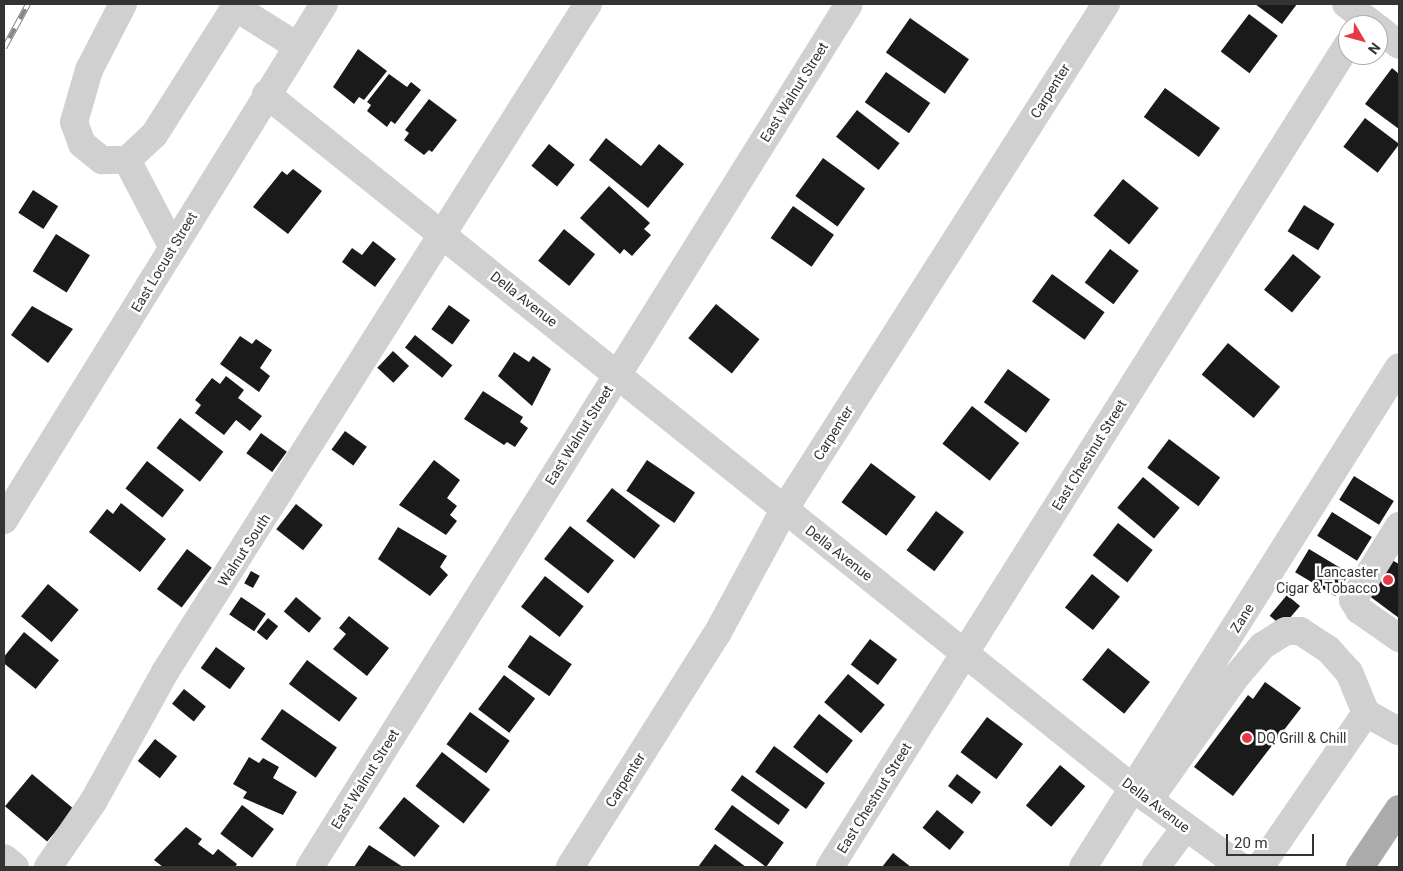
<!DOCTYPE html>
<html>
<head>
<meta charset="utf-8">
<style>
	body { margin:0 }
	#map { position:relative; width:1403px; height:871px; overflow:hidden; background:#fff; font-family:Roboto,sans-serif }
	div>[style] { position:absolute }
	.building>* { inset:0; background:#1a1a1a; transform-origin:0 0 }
	.minor>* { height:28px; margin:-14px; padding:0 14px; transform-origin:14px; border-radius:14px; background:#d0d0d0 }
	.major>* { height:28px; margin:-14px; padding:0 14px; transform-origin:14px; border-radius:14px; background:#ababab }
	.rail>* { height:5.5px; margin-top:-2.75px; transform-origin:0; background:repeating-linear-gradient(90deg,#fff 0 11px,#888 0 22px); box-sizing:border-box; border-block:1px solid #888 }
	.dots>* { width:14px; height:14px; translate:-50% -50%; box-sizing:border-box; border:2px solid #fff; border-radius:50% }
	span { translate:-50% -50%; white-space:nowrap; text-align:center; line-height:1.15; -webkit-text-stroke:5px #fff; paint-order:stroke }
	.street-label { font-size:14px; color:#333 }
	.poi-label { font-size:14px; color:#333 }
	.right { translate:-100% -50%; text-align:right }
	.left { translate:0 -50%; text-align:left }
	.frame { position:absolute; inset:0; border:5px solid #333; pointer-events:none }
	.north { position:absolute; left:1338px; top:15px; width:50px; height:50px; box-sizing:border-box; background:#fff; border:1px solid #adadad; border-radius:50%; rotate:127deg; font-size:14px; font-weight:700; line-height:20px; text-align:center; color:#333 }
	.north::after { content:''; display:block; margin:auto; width:18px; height:22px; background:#e63946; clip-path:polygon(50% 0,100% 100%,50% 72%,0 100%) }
	.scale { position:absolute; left:1226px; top:834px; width:88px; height:22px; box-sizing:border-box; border:2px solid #333; border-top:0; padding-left:6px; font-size:15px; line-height:18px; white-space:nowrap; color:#333; -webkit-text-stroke:4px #fff; paint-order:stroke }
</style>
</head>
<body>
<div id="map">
	<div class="building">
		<i style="clip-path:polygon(1255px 4px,1297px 4px,1282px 24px)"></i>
		<i style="left:1249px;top:14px;width:36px;height:47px;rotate:37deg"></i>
		<i style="left:910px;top:18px;width:72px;height:42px;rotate:35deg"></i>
		<i style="clip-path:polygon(358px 49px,387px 71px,364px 100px,359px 97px,354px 104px,333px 87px)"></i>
		<i style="clip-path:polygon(1392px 68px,1399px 74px,1399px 129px,1365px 104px)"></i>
		<i style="left:886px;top:72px;width:54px;height:37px;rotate:35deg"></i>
		<i style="clip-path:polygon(389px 74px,407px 87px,411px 82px,421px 90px,395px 124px,391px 121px,387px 127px,367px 111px,371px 105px,367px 102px)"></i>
		<i style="left:1165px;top:88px;width:68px;height:36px;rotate:36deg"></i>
		<i style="clip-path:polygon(429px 99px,457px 120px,432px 152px,429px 150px,424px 155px,404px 140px,409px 133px,405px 130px)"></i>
		<i style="left:857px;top:110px;width:54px;height:34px;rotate:38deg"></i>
		<i style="left:1365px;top:118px;width:43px;height:36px;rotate:37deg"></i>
		<i style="clip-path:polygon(606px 138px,641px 166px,659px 144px,684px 164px,648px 208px,589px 160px)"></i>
		<i style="left:549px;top:144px;width:33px;height:28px;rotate:39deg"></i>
		<i style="left:823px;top:158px;width:52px;height:47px;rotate:36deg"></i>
		<i style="clip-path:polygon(293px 169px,322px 191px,288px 234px,253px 207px,282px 171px,287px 175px)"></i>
		<i style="left:1123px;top:179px;width:46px;height:47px;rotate:39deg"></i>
		<i style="clip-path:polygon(609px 186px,650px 223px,644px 229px,651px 235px,632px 256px,624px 249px,620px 254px,580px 218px)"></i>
		<i style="left:33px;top:190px;width:30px;height:27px;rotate:33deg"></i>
		<i style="left:1304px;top:205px;width:36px;height:31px;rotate:32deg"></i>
		<i style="left:793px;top:206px;width:50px;height:39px;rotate:35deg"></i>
		<i style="left:564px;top:229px;width:40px;height:41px;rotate:39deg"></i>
		<i style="left:56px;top:234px;width:40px;height:44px;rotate:32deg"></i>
		<i style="clip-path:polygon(373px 241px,396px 259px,375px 287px,342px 262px,352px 248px,362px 255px)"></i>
		<i style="left:1110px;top:249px;width:36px;height:42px;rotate:37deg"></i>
		<i style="left:1293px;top:254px;width:36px;height:46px;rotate:39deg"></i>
		<i style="left:1052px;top:274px;width:65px;height:34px;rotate:36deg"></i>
		<i style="left:716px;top:304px;width:56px;height:44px;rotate:39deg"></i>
		<i style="left:449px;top:305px;width:26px;height:30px;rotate:36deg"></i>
		<i style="clip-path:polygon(32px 306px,73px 329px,48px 363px,11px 335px)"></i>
		<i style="left:415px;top:335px;width:48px;height:16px;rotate:39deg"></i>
		<i style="clip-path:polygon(240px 336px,252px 344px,256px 339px,272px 350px,260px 368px,270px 376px,259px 392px,220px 364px)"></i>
		<i style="left:1228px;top:343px;width:68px;height:41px;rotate:40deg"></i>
		<i style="left:393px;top:351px;width:22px;height:23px;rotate:43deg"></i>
		<i style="clip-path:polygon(514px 352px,529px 362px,533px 356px,551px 369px,532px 406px,498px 376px)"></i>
		<i style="left:1008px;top:369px;width:52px;height:41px;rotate:36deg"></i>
		<i style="clip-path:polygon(226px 376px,244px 390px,238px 398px,262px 416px,250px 431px,236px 420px,224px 435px,195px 413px,201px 405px,195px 400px,212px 378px,220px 384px)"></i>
		<i style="clip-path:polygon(483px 391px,523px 417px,520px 422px,528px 428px,515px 447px,507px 442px,504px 445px,464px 419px)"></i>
		<i style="left:972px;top:406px;width:60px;height:48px;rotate:38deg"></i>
		<i style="left:180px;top:418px;width:55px;height:38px;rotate:38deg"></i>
		<i style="left:345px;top:431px;width:27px;height:23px;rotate:36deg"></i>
		<i style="left:261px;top:433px;width:32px;height:25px;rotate:36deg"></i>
		<i style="left:1169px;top:439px;width:64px;height:36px;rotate:37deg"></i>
		<i style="clip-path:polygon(434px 460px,460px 480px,447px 498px,457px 506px,450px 515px,457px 521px,446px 535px,399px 505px)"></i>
		<i style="left:647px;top:460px;width:58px;height:37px;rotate:34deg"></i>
		<i style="left:147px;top:461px;width:47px;height:35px;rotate:38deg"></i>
		<i style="left:871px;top:463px;width:56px;height:49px;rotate:37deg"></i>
		<i style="left:1354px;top:476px;width:47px;height:28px;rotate:32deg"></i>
		<i style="left:1143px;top:477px;width:48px;height:40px;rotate:40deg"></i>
		<i style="left:612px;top:488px;width:61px;height:42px;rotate:38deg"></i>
		<i style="clip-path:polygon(121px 503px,166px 539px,140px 572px,89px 532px,107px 509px,113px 514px)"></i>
		<i style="left:296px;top:504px;width:34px;height:32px;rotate:38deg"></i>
		<i style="left:936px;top:511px;width:35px;height:49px;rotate:37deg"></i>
		<i style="left:1332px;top:512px;width:47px;height:28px;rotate:32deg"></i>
		<i style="left:1118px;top:523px;width:44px;height:41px;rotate:38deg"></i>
		<i style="left:570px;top:526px;width:56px;height:42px;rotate:38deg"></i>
		<i style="clip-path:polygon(398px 527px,447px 556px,440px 567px,448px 575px,430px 596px,378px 559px)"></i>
		<i style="left:187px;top:549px;width:31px;height:50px;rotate:37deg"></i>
		<i style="left:1309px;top:549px;width:47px;height:27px;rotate:31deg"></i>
		<i style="clip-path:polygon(1390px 559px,1399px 564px,1399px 618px,1368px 595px)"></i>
		<i style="left:251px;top:571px;width:10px;height:14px;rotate:29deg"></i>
		<i style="left:1092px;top:574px;width:36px;height:43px;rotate:39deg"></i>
		<i style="left:545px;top:576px;width:49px;height:39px;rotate:38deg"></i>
		<i style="left:48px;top:584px;width:40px;height:42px;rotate:40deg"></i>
		<i style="left:1287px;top:595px;width:17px;height:27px;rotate:40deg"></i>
		<i style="left:241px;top:597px;width:30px;height:21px;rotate:34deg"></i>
		<i style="left:296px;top:597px;width:33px;height:19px;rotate:40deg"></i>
		<i style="clip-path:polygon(349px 616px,389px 648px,367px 676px,333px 649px,346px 634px,339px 628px)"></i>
		<i style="left:268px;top:618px;width:13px;height:18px;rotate:39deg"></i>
		<i style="left:24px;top:632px;width:45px;height:37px;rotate:39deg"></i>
		<i style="left:530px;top:635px;width:51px;height:39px;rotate:35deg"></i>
		<i style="left:870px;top:639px;width:34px;height:32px;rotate:37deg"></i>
		<i style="left:216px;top:647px;width:36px;height:26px;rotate:36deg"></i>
		<i style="left:1108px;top:648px;width:54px;height:41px;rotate:39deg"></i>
		<i style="left:307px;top:660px;width:63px;height:30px;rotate:37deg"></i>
		<i style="left:848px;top:674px;width:48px;height:37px;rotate:40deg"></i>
		<i style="left:504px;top:675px;width:39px;height:43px;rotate:37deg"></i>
		<i style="clip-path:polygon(1265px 682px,1301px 708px,1233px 796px,1194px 767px,1248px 695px,1253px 699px)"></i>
		<i style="left:184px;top:689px;width:28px;height:19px;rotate:39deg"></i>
		<i style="left:282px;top:709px;width:67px;height:37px;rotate:35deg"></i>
		<i style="left:470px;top:712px;width:49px;height:40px;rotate:36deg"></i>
		<i style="left:819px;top:714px;width:43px;height:42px;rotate:38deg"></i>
		<i style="left:987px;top:717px;width:45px;height:44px;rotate:37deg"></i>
		<i style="left:155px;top:739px;width:28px;height:28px;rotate:38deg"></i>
		<i style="left:774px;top:746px;width:63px;height:32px;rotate:36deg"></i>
		<i style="left:442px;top:752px;width:61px;height:43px;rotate:38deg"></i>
		<i style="clip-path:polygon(249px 757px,259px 763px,263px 758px,279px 767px,273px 778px,297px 792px,283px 815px,243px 798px,247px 792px,233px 784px)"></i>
		<i style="left:1060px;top:765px;width:33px;height:53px;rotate:40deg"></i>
		<i style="left:32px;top:774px;width:55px;height:42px;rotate:40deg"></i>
		<i style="left:957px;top:774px;width:30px;height:15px;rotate:37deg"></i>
		<i style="left:742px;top:775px;width:59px;height:19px;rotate:36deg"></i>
		<i style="left:404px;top:797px;width:46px;height:40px;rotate:39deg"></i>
		<i style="left:242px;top:805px;width:40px;height:36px;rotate:37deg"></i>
		<i style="left:732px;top:805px;width:64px;height:30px;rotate:36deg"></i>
		<i style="left:937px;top:810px;width:35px;height:23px;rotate:39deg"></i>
		<i style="clip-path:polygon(186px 827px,202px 839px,198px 844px,213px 855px,218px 849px,237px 864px,235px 867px,163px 867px,154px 860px)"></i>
		<i style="clip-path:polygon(715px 844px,746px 867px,698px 867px)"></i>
		<i style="clip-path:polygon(369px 845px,403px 867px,354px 867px)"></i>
		<i style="clip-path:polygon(893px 853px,911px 867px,882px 867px)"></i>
	</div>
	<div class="minor">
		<i style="left:123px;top:4px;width:74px;rotate:117.3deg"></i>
		<i style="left:89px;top:70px;width:54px;rotate:106.1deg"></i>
		<i style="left:74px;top:122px;width:23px;rotate:70deg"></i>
		<i style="left:82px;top:144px;width:26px;rotate:39deg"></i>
		<i style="left:102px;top:160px;width:25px"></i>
		<i style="left:127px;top:160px;width:37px;rotate:-43deg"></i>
		<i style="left:154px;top:135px;width:155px;rotate:-57.6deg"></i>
		<i style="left:1346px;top:4px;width:35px;rotate:37deg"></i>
		<i style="left:235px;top:7px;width:73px;rotate:32.2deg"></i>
		<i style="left:1378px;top:28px;width:27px;rotate:39deg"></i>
		<i style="left:266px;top:94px;width:1111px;rotate:38.68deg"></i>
		<i style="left:1133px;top:788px;width:134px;rotate:36.2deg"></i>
		<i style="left:127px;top:160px;width:99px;rotate:62.4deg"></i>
		<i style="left:4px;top:520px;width:607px;rotate:-58.19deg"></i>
		<i style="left:1399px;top:526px;width:87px;rotate:121.9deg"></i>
		<i style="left:1353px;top:600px;width:12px;rotate:59deg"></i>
		<i style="left:1359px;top:610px;width:49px;rotate:35deg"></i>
		<i style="left:1149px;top:800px;width:149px;rotate:-54.8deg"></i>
		<i style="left:1235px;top:678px;width:42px;rotate:-49.8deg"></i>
		<i style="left:1262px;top:646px;width:28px;rotate:-32deg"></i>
		<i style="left:1286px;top:631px;width:14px"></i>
		<i style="left:1300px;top:631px;width:33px;rotate:33deg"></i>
		<i style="left:1328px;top:649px;width:31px;rotate:48deg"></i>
		<i style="left:1349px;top:672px;width:44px;rotate:67.5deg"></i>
		<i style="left:1366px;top:713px;width:38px;rotate:29deg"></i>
		<i style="left:4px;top:858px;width:14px;rotate:39deg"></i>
		<i style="left:48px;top:867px;width:79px;rotate:-55.3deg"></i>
		<i style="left:93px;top:802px;width:149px;rotate:-61deg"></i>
		<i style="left:165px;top:672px;width:791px;rotate:-57.66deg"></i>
		<i style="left:310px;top:867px;width:1017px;rotate:-58.01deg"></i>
		<i style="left:570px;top:867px;width:275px;rotate:-57.8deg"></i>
		<i style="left:717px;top:634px;width:141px;rotate:-61.6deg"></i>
		<i style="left:784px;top:510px;width:600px;rotate:-57.53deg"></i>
		<i style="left:830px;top:867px;width:972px;rotate:-57.81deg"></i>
		<i style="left:1083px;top:867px;width:591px;rotate:-57.71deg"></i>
		<i style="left:1156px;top:867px;width:49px;rotate:-53.4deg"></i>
		<i style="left:1260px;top:867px;width:187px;rotate:-55.5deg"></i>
	</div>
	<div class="major">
		<i style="left:1360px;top:867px;width:70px;rotate:-56.1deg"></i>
	</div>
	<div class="rail">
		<i style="left:4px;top:48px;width:50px;rotate:-61.4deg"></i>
	</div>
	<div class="dots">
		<i style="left:1388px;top:580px;background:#e63946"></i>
		<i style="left:1247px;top:738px;background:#e63946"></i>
	</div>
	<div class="street-label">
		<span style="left:1050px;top:91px;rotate:-58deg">Carpenter</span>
		<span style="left:794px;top:92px;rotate:-58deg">East Walnut Street</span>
		<span style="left:164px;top:262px;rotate:-59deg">East Locust Street</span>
		<span style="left:524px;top:299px;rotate:38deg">Della Avenue</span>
		<span style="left:833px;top:433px;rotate:-58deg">Carpenter</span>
		<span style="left:579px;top:435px;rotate:-58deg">East Walnut Street</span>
		<span style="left:1089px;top:455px;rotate:-58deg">East Chestnut Street</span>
		<span style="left:244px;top:550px;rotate:-57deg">Walnut South</span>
		<span style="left:839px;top:553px;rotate:38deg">Della Avenue</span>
		<span style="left:1242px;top:618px;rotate:-58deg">Zane</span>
		<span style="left:365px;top:779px;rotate:-58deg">East Walnut Street</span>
		<span style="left:625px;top:780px;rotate:-58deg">Carpenter</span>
		<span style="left:874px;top:798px;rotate:-58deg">East Chestnut Street</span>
		<span style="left:1156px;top:805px;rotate:37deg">Della Avenue</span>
	</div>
	<div class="poi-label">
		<span class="right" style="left:1378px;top:580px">Lancaster<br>Cigar &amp; Tobacco</span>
		<span class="left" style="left:1257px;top:738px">DQ Grill &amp; Chill</span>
	</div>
	<div class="frame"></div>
	<div class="north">N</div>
	<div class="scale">20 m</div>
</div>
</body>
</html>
